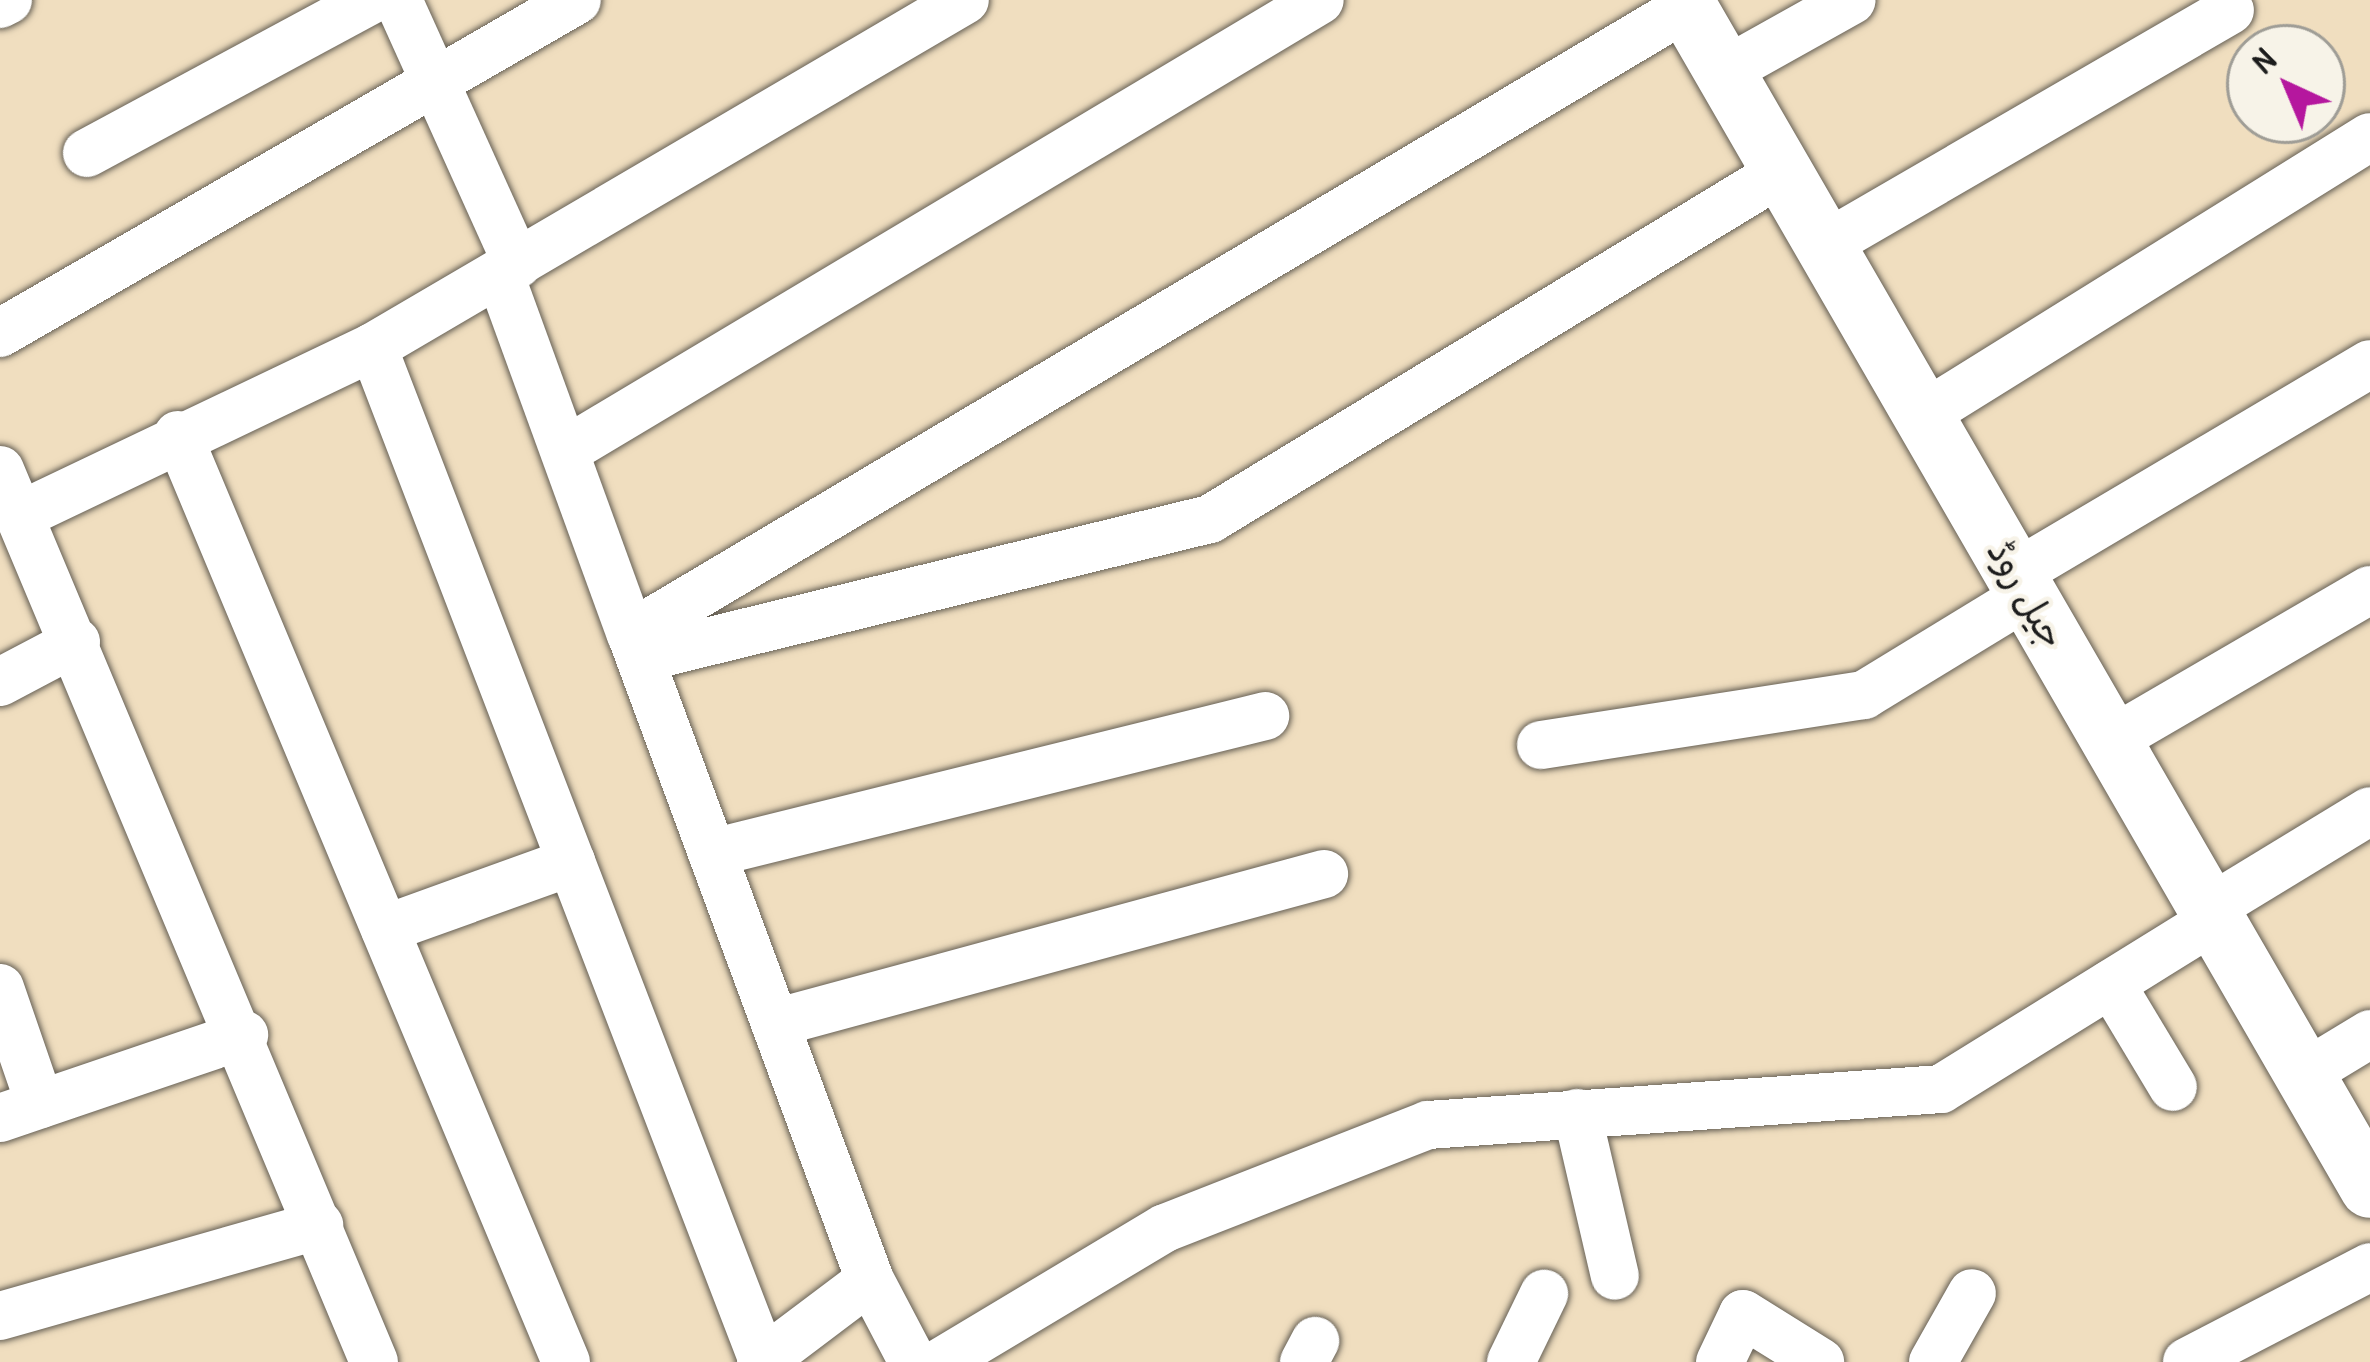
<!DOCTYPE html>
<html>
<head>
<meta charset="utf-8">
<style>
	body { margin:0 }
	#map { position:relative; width:2370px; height:1362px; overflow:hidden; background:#f0debf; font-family:"Patrick Hand","Playpen Sans Arabic",sans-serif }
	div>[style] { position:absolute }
	.roads { filter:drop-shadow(0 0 3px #666055) drop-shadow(0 0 3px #666055) }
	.minor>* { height:48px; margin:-24px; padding:0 24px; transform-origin:24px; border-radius:24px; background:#fff }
	.major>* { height:60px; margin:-30px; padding:0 30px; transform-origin:30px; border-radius:30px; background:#fff }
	span { translate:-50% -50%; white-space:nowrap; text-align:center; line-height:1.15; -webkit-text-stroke:9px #f7f3e8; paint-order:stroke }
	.street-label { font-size:36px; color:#1c1c1c }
	.north { position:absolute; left:2226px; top:24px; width:120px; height:120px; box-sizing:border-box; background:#f7f3e8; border:3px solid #9f9d96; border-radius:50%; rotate:316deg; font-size:33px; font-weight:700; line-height:48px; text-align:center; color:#1c1c1c }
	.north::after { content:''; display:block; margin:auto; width:42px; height:54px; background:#b5179e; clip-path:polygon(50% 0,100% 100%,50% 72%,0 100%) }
</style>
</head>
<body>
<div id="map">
	<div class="roads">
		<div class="minor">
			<i style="left:398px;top:0;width:290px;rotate:65.7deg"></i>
			<i style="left:0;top:4px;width:9px;rotate:-27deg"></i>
			<i style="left:1725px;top:71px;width:145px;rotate:-29.2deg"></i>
			<i style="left:87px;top:153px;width:323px;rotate:-28.3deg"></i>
			<i style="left:1825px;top:245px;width:468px;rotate:-30.1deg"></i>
			<i style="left:500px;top:275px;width:382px;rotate:70deg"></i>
			<i style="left:0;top:333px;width:666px;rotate:-29.99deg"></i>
			<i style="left:373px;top:347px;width:1086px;rotate:68.96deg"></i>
			<i style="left:1923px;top:415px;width:526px;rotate:-31.88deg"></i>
			<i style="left:178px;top:435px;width:1005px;rotate:67.29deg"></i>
			<i style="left:565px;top:451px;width:879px;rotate:-30.85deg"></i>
			<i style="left:0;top:470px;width:967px;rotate:67.25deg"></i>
			<i style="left:23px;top:514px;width:388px;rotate:-25.5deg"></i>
			<i style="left:373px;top:347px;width:686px;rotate:-30.38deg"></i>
			<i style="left:2015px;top:574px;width:412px;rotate:-30.6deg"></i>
			<i style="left:641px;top:658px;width:586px;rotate:-13.73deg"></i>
			<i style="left:1210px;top:519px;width:670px;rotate:-31.27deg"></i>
			<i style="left:0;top:682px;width:86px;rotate:-27.8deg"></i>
			<i style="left:2112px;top:740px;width:298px;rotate:-30.2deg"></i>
			<i style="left:1541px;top:745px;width:327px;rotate:-8.8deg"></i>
			<i style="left:1864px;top:695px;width:192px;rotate:-31.4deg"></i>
			<i style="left:712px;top:853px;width:570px;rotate:-13.91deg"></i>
			<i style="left:2209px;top:909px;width:188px;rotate:-31.3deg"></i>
			<i style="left:385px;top:929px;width:198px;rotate:-19.8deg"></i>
			<i style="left:2111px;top:984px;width:120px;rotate:59deg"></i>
			<i style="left:0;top:988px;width:123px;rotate:71deg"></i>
			<i style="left:775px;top:1023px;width:569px;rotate:-15.18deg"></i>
			<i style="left:2304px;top:1074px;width:77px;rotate:-31.2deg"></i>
			<i style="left:1577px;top:1113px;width:167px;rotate:76.9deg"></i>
			<i style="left:0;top:1118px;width:258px;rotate:-18.8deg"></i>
			<i style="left:0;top:1316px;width:332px;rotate:-15.9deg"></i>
			<i style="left:761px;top:1362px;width:136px;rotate:-37deg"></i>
			<i style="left:913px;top:1362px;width:93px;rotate:-117.7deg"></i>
			<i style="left:870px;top:1280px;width:689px;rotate:-110.3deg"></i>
			<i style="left:631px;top:634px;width:1228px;rotate:-30.7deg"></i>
			<i style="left:941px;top:1362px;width:261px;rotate:-30.9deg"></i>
			<i style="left:1165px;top:1228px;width:282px;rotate:-21.4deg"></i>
			<i style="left:1428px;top:1125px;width:514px;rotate:-4.01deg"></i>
			<i style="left:1941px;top:1089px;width:322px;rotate:-31.8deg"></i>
			<i style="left:1304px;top:1362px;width:24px;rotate:-62deg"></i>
			<i style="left:1511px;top:1362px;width:76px;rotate:-64.1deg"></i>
			<i style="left:1720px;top:1362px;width:53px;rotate:-64.4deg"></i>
			<i style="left:1743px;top:1314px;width:91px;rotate:31.9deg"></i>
			<i style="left:1933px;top:1362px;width:79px;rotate:-60.5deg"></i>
			<i style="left:2187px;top:1362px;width:206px;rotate:-27.4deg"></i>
		</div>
		<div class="major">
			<i style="left:1683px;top:0;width:1372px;rotate:59.96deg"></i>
		</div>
	</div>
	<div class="street-label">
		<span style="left:2027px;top:594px;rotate:60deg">جیل روڈ</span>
	</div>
	<div class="north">N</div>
</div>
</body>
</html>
